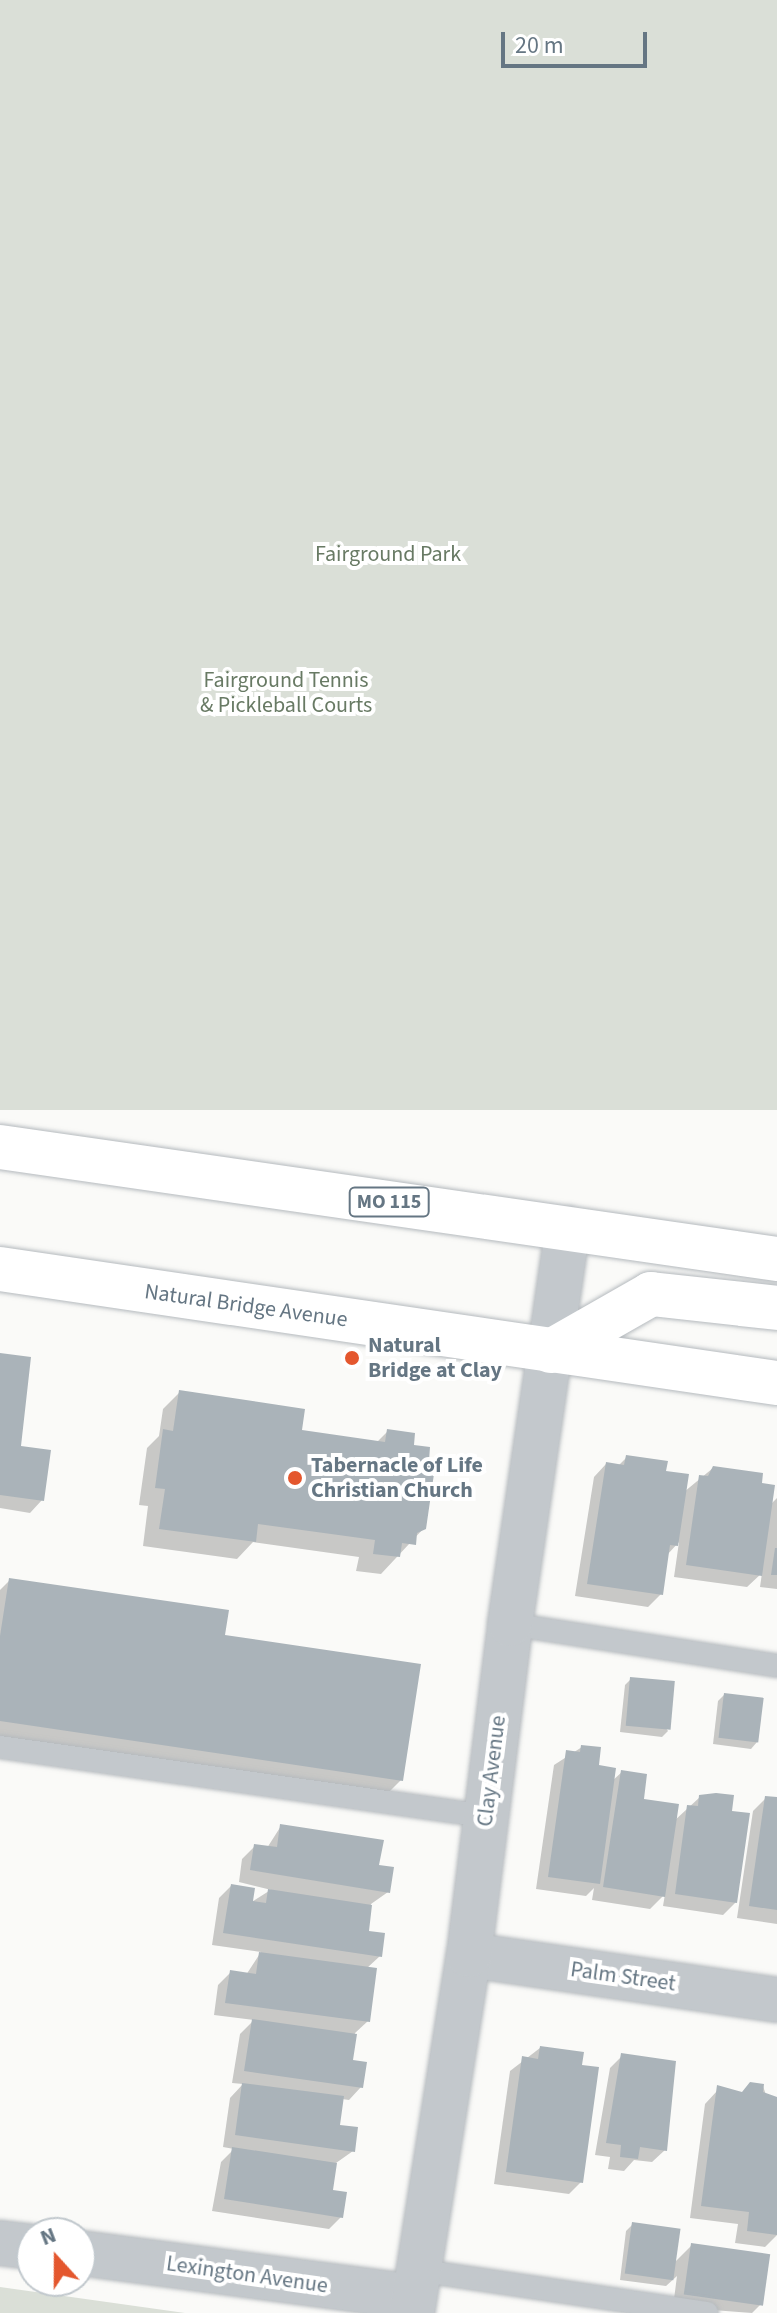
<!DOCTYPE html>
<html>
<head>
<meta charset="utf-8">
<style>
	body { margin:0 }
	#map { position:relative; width:777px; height:2313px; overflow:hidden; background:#fafaf8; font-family:"Source Sans 3",sans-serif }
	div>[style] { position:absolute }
	.green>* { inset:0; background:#dadfd7; transform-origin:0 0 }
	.shadow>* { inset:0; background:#0003 }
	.building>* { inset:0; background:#aab3b9; transform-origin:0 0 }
	.roads { filter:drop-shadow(0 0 2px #b5babe) drop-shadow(0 0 2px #b5babe) }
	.lane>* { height:22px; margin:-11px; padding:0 11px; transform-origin:11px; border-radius:11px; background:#c3c8cc }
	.street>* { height:44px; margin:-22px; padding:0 22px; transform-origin:22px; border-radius:22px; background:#c3c8cc }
	.primary>* { height:44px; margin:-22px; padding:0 22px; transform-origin:22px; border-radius:22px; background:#fff }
	.dots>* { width:22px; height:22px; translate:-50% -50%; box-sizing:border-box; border:4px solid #fff; border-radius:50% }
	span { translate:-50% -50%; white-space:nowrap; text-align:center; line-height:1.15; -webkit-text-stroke:8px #fff; paint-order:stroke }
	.shield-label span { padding:2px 6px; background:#fff; border:2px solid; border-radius:6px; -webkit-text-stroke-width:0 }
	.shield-label { font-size:20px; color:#657683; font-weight:700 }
	.park-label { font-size:22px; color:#687a64 }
	.street-label { font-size:22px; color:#657683 }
	.poi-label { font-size:22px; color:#657683; font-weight:700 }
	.left { translate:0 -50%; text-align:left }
	.north { position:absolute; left:16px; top:2217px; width:80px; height:80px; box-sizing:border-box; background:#fff; border:2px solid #c1c8cd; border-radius:50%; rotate:339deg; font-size:22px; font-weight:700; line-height:32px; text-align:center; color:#657683 }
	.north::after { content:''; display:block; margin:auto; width:28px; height:36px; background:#e4572e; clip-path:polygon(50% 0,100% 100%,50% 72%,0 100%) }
	.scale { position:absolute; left:501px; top:32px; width:146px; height:36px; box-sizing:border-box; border:4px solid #657683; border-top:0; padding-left:10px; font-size:24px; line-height:28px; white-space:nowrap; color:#657683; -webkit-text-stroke:6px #fff; paint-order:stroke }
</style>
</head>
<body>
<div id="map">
	<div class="green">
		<i style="left:0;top:0;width:777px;height:1110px"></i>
		<i style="clip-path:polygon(0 2287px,185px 2313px,0 2313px)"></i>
	</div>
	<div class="shadow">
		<i style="clip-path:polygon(0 1355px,19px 1447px,42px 1500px,30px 1513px,0 1508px)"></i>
		<i style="clip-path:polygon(180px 1392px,300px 1432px,376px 1443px,388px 1431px,412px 1447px,424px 1528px,381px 1574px,356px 1571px,359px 1557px,253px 1542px,237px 1559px,143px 1546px,148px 1506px,139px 1505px,147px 1448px,159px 1436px,163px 1409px)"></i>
		<i style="clip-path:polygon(627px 1457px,664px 1472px,684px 1492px,713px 1468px,760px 1484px,770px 1505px,777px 1498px,777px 1589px,760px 1587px,762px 1573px,747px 1587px,674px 1577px,679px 1542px,667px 1555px,661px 1594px,648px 1607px,575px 1596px,594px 1477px,606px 1464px,618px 1466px)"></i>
		<i style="clip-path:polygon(10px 1580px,223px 1636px,401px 1780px,381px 1800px,0 1744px,0 1590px)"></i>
		<i style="clip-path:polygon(631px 1679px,668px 1731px,662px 1737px,620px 1732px,625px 1685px)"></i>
		<i style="clip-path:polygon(724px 1695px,757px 1742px,751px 1749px,713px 1744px,718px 1701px)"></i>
		<i style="clip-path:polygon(582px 1747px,612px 1781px,622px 1772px,641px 1801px,674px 1821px,700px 1797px,730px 1813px,736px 1902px,723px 1915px,663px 1906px,665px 1894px,650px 1909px,592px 1900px,594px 1888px,586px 1896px,536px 1889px,554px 1765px)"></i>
		<i style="clip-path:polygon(766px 1798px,777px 1800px,777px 1924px,737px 1918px,753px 1811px)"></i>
		<i style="clip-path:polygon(281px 1826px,377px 1866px,388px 1892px,371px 1904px,366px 1932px,380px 1956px,367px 1968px,368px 2021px,355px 2033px,351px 2062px,361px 2087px,349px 2100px,342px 2099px,338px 2127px,353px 2151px,336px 2163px,331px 2192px,341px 2217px,329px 2229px,212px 2211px,221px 2162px,234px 2149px,223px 2147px,230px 2098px,243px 2084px,232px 2083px,240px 2034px,254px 2020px,214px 2015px,218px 1985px,231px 1972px,246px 1975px,261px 1952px,212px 1945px,219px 1898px,231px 1886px,250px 1903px,269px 1891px,288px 1894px,239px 1882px,242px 1859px,255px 1846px,267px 1848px)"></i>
		<i style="clip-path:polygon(540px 2048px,581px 2182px,569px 2194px,494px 2184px,510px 2071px)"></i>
		<i style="clip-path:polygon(622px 2056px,665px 2150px,652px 2162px,634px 2160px,624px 2171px,608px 2169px,610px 2157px,595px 2155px,610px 2068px)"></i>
		<i style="clip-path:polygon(763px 2086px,767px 2098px,777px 2098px,777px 2235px,765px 2247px,735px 2243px,738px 2224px,690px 2218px,705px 2104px,717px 2091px,741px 2094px)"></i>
		<i style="clip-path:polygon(633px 2224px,675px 2262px,692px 2245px,761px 2304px,752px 2313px,673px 2307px,677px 2276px,666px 2286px,620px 2280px,626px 2231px)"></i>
	</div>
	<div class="building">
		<i style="clip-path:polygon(0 1353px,31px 1357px,21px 1446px,51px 1450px,44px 1501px,0 1495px)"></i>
		<i style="clip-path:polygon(179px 1390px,305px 1409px,302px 1430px,385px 1442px,387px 1429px,415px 1433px,414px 1445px,430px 1447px,429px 1461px,435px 1467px,426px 1529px,417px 1533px,416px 1545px,402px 1543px,400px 1557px,373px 1554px,375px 1540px,258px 1524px,256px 1542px,159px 1529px,165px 1489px,155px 1488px,163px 1429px,173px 1431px)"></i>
		<i style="clip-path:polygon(626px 1455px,668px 1461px,666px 1471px,689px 1474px,678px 1546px,670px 1545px,663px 1595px,587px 1584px,606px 1462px,624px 1465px)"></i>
		<i style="clip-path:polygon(713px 1466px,763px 1473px,762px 1483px,775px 1485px,762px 1576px,686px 1565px,699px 1475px,708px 1476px)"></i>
		<i style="clip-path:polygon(775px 1548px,777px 1548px,777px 1575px,771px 1575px)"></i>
		<i style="clip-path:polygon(9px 1578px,229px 1610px,225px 1635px,421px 1664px,403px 1781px,0 1721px,0 1636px)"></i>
		<i style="left:630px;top:1677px;width:45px;height:49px;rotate:5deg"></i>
		<i style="left:724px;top:1693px;width:40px;height:45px;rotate:7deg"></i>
		<i style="clip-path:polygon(581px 1745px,601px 1747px,599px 1765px,616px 1768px,600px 1884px,548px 1877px,566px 1750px,580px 1752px)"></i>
		<i style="clip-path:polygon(621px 1770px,647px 1774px,644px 1799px,679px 1804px,665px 1897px,603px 1887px)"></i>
		<i style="clip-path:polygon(716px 1793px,734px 1795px,732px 1811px,750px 1813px,737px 1903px,675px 1894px,687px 1805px,698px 1806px,699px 1795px)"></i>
		<i style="clip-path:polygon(765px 1796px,777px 1797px,777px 1910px,749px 1906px)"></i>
		<i style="clip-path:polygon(280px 1824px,384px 1840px,379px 1865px,394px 1867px,390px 1893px,250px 1870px,254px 1844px,277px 1847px)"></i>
		<i style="clip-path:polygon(231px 1884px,255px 1888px,253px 1901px,266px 1903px,268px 1889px,372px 1905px,369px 1931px,385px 1933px,382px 1957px,223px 1933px)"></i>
		<i style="clip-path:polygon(259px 1952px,377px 1968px,370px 2022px,225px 2003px,230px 1970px,256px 1974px)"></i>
		<i style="clip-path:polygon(252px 2019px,357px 2034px,353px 2060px,367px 2062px,363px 2088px,244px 2071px)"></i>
		<i style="clip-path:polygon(540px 2046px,584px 2052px,582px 2065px,599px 2067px,583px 2183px,506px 2172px,522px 2056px,538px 2059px)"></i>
		<i style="clip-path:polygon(621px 2053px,676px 2061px,667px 2151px,640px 2147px,638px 2159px,620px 2157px,621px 2145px,606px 2143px)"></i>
		<i style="clip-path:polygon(750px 2082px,764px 2084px,763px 2092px,777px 2097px,777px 2235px,747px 2231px,749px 2212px,701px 2206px,717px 2085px,742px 2092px)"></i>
		<i style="clip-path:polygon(242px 2083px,344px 2096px,340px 2125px,358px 2127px,355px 2152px,235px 2135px)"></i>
		<i style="clip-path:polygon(232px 2147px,337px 2163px,333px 2190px,347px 2192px,343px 2218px,224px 2199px)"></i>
		<i style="left:632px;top:2222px;width:49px;height:52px;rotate:8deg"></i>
		<i style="left:691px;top:2243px;width:80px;height:52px;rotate:8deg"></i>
	</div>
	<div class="roads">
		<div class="lane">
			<i style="left:510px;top:1624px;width:270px;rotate:8.9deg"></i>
			<i style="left:0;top:1747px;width:492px;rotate:8.1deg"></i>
			<i style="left:416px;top:2270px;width:294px;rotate:8.4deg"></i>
		</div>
		<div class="street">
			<i style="left:469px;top:1955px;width:311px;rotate:8.3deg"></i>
			<i style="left:0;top:2243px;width:32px;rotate:7deg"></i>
			<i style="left:80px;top:2253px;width:336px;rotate:7.5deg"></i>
			<i style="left:412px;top:2313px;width:363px;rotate:-81deg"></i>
			<i style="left:469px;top:1955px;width:334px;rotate:-82.9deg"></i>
			<i style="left:510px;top:1624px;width:400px;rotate:-81.7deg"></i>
		</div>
		<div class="primary">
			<i style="left:0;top:1147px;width:785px;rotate:8.2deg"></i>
			<i style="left:0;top:1269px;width:785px;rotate:8.35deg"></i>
			<i style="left:551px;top:1351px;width:115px;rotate:-29.7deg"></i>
			<i style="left:651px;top:1294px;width:127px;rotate:6.3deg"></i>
		</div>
	</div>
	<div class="dots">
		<i style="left:352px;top:1358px;background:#e4572e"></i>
		<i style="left:295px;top:1478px;background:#e4572e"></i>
	</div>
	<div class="shield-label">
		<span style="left:389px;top:1202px">MO 115</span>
	</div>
	<div class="park-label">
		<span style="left:388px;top:555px">Fairground Park</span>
		<span style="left:286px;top:693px">Fairground Tennis<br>&amp; Pickleball Courts</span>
	</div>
	<div class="street-label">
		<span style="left:246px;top:1306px;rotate:8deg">Natural Bridge Avenue</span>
		<span style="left:492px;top:1771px;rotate:-83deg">Clay Avenue</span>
		<span style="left:623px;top:1977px;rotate:8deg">Palm Street</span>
		<span style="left:247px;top:2275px;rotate:8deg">Lexington Avenue</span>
	</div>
	<div class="poi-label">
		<span class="left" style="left:368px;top:1358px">Natural<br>Bridge at Clay</span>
		<span class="left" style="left:311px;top:1478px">Tabernacle of Life<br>Christian Church</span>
	</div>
	<div class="north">N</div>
	<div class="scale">20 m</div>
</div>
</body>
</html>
